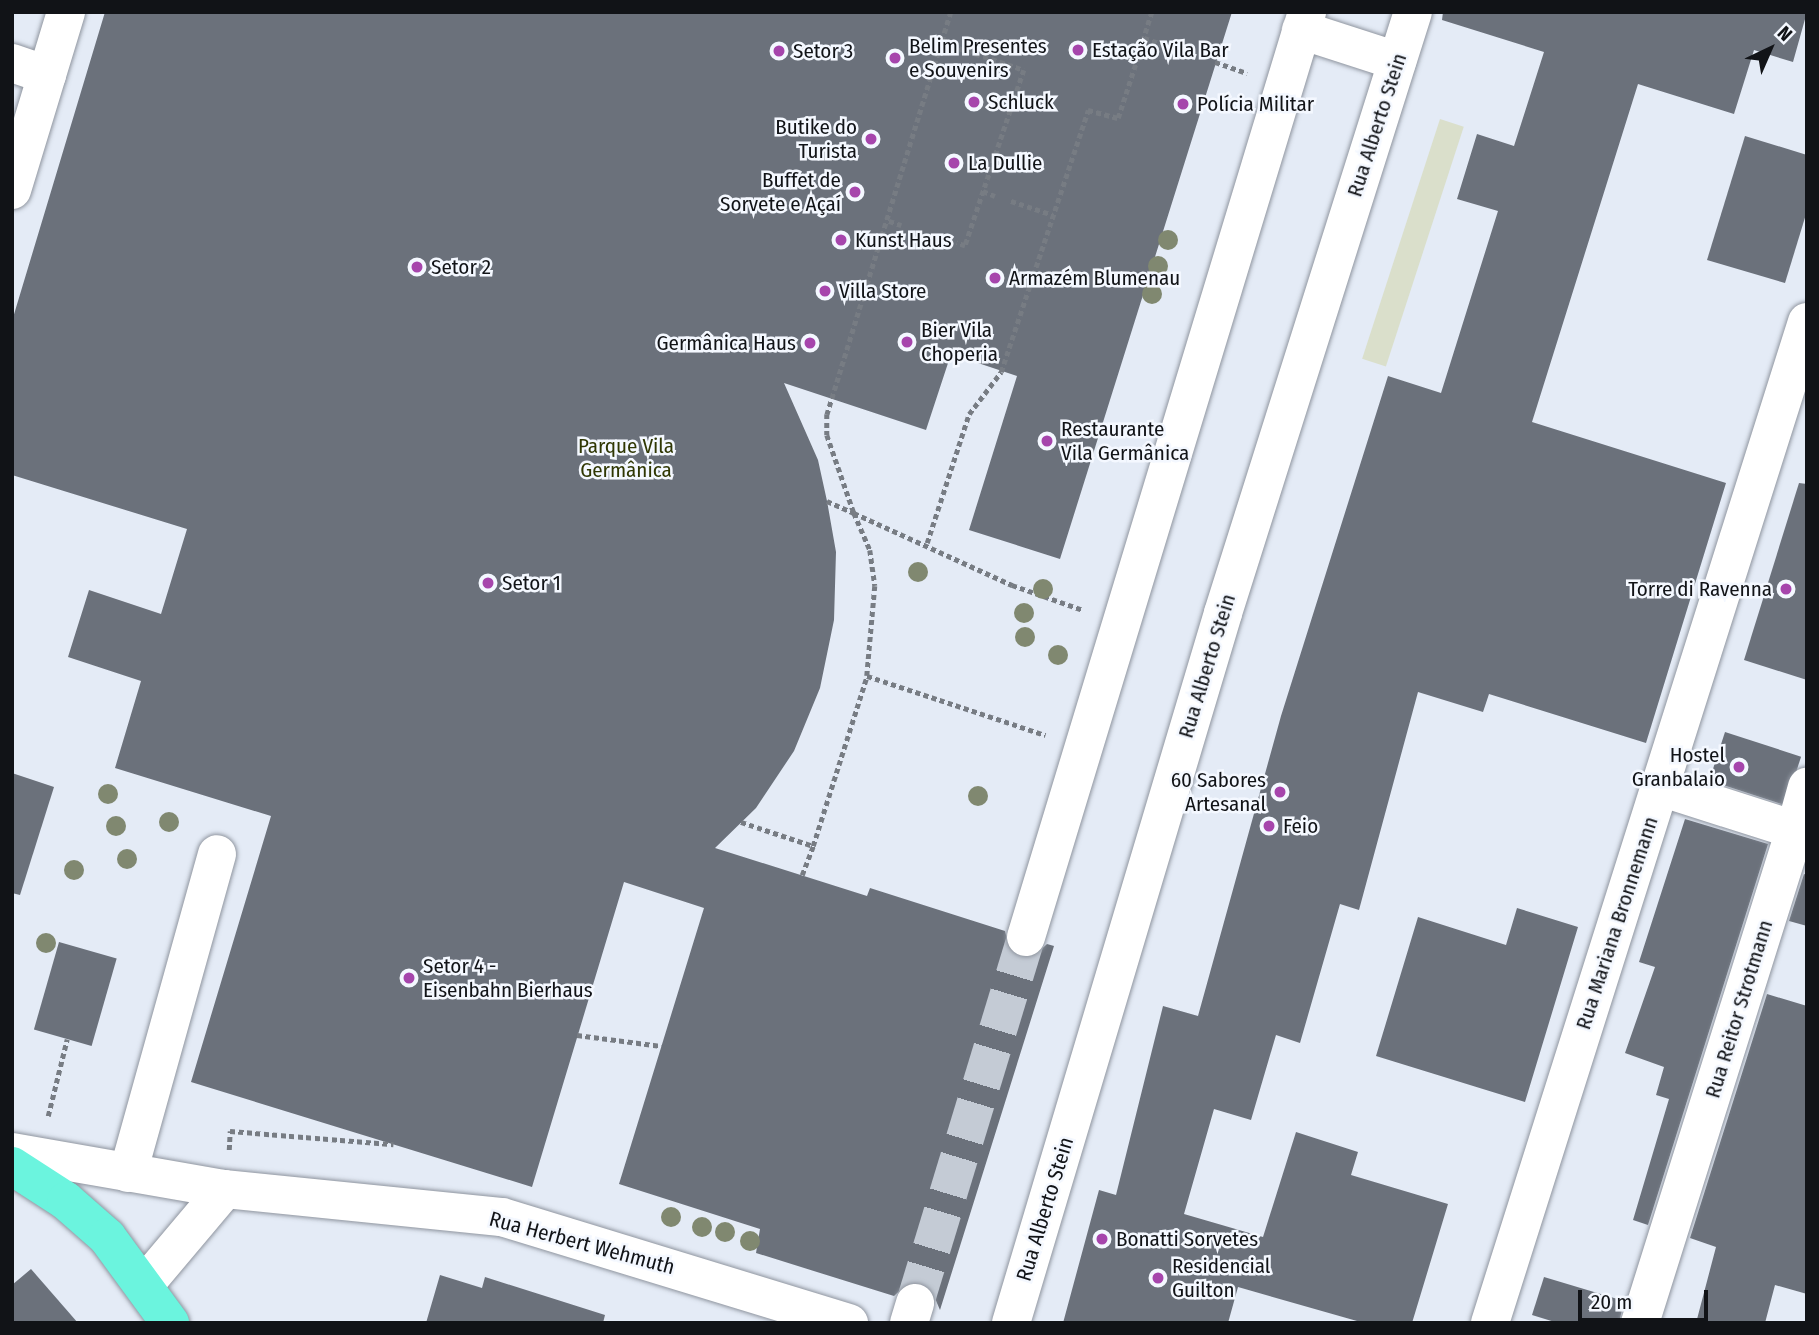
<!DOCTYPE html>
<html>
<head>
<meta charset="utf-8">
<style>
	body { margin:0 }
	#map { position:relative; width:1819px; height:1335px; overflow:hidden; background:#e4ebf6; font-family:"Fira Sans Condensed",sans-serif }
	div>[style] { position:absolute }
	.green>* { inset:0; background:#dadfcb; transform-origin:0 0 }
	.building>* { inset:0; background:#6b717b; transform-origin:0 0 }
	.minor-tunnel>* { height:38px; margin-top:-19px; transform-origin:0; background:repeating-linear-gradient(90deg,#c4cbd5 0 38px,transparent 0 57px) }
	.path>* { height:4.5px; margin-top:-2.25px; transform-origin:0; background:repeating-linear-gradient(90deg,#777c83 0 5px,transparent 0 8.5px) }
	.roads { filter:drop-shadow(0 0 2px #8f959f) drop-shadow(0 0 2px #8f959f) }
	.minor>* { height:38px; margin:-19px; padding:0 19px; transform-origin:19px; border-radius:19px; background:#fff }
	.major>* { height:38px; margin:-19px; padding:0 19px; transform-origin:19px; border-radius:19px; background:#6bf4de }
	.trees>* { width:20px; height:20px; margin:-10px; border-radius:50%; background:#808870 }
	.dots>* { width:19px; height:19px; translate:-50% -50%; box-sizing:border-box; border:4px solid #f4f8ff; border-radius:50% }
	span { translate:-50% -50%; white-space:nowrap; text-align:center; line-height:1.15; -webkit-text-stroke:5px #f4f8ff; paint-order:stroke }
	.poi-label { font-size:21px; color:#111317 }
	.left { translate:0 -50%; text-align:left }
	.right { translate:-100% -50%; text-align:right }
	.street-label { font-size:21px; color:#111317 }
	.park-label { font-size:21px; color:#2f3703 }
	.frame { position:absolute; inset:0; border:14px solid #111317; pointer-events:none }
	.north { position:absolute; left:1735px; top:14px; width:70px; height:70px; -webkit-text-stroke:5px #f4f8ff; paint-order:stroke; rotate:44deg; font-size:19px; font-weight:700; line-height:28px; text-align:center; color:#111317 }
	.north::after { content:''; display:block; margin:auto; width:24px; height:32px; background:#111317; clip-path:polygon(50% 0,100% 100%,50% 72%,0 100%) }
	.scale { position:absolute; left:1578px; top:1290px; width:130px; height:32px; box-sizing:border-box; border:4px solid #111317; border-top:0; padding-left:9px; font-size:21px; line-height:24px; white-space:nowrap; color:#111317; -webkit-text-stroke:5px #f4f8ff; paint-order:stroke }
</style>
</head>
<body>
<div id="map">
	<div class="green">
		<i style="left:1440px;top:119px;width:25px;height:252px;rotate:18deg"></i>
	</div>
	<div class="building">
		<i style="clip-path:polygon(105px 12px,1232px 12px,1060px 559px,969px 530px,1017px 376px,951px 354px,926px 430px,784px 383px,818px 460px,827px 501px,836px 552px,834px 620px,820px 688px,794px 751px,756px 808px,715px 848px,867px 896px,870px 888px,1005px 931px,1010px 951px,1020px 958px,1032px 958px,1047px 944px,1054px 946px,940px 1310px,931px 1289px,922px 1282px,909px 1282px,894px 1296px,756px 1253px,760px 1229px,619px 1184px,704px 908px,624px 882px,532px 1187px,191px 1082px,271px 816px,115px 768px,141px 681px,68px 657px,89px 590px,161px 614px,187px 529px,12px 475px,12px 321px)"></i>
		<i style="clip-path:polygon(1443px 12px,1807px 12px,1793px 62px,1754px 50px,1734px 114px,1638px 84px,1532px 422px,1726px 483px,1646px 743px,1489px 694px,1483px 712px,1418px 692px,1359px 910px,1340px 904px,1300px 1043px,1276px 1035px,1251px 1120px,1214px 1109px,1184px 1214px,1263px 1237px,1296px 1132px,1358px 1152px,1351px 1175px,1448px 1204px,1412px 1323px,1364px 1323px,1238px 1287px,1228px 1323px,1063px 1323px,1099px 1190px,1116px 1195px,1163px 1006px,1198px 1016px,1281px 716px,1388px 376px,1441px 393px,1498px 211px,1457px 199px,1477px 134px,1514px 146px,1544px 52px,1442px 20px)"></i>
		<i style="clip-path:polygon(1745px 136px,1807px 155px,1807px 211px,1785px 283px,1707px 260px)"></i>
		<i style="clip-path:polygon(1799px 483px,1807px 484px,1807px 680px,1744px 660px)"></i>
		<i style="left:1725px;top:732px;width:80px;height:51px;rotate:18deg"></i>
		<i style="clip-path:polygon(12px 773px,54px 787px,20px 895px,12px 893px)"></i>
		<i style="clip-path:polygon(1685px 819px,1768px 844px,1648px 1225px,1633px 1220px,1669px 1099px,1656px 1095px,1664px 1067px,1625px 1053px,1655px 967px,1639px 962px)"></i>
		<i style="clip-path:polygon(1804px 874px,1807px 875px,1807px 926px,1789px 921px)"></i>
		<i style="clip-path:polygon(1517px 908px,1578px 927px,1525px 1102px,1376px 1056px,1418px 917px,1506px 945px)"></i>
		<i style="left:59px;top:942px;width:60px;height:91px;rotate:16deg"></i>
		<i style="clip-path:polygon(1767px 994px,1807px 1006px,1807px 1294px,1775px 1285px,1765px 1323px,1696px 1323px,1716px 1247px,1690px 1238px)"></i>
		<i style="clip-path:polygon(31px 1269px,78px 1323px,12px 1323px,12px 1285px)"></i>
		<i style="clip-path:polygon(440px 1275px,482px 1288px,485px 1277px,605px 1315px,603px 1323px,426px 1323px)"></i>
		<i style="clip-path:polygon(1544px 1277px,1624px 1301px,1619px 1323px,1558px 1323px,1532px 1315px)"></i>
	</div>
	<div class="minor-tunnel">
		<i style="left:915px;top:1303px;width:382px;rotate:-73.1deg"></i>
	</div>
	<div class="path">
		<i style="left:951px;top:12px;width:421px;rotate:107.1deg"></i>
		<i style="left:827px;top:414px;width:21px;rotate:90deg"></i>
		<i style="left:827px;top:435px;width:83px;rotate:70.9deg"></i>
		<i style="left:854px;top:513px;width:174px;rotate:24.5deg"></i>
		<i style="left:1012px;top:585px;width:75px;rotate:19.4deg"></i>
		<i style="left:1152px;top:12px;width:27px;rotate:107deg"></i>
		<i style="left:1144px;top:38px;width:34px;rotate:19deg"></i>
		<i style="left:943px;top:43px;width:85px;rotate:18.4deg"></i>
		<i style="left:1024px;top:70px;width:186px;rotate:108.5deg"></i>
		<i style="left:965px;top:246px;width:9px;rotate:-159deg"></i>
		<i style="left:1215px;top:62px;width:34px;rotate:19deg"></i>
		<i style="left:983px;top:191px;width:13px;rotate:23deg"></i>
		<i style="left:1011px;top:201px;width:44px;rotate:18.4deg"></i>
		<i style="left:889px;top:221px;width:13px;rotate:18deg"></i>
		<i style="left:827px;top:501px;width:30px;rotate:24deg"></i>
		<i style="left:854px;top:513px;width:40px;rotate:66.6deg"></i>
		<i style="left:870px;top:550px;width:36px;rotate:82deg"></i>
		<i style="left:875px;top:586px;width:90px;rotate:95.1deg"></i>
		<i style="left:867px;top:676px;width:188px;rotate:18.3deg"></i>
		<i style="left:927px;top:543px;width:136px;rotate:-72deg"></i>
		<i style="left:969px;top:414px;width:53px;rotate:-52.7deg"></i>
		<i style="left:1001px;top:372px;width:276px;rotate:-71.6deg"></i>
		<i style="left:1088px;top:110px;width:31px;rotate:15deg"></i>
		<i style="left:1118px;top:118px;width:84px;rotate:-72deg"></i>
		<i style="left:741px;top:822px;width:76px;rotate:18.4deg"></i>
		<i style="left:813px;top:846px;width:178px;rotate:-72.4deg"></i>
		<i style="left:802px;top:875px;width:31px;rotate:-69deg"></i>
		<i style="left:577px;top:1035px;width:85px;rotate:7.5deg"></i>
		<i style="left:48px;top:1116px;width:79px;rotate:-76.1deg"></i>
		<i style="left:229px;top:1150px;width:19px;rotate:-87deg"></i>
		<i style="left:230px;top:1131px;width:164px;rotate:4.6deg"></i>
	</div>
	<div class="roads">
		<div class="minor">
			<i style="left:1301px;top:30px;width:101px;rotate:17.9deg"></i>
			<i style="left:12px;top:63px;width:37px;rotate:19deg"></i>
			<i style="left:12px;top:190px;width:186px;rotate:-73.1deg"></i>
			<i style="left:1795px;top:830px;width:45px;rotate:-74.4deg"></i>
			<i style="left:1026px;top:937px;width:967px;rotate:-73.1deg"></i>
			<i style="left:12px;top:1152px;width:216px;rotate:9.9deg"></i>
			<i style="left:225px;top:1189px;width:278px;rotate:5.8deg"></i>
			<i style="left:502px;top:1217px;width:363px;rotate:17deg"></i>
			<i style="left:128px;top:1173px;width:331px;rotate:-74.4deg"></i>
			<i style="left:145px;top:1284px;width:124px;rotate:-49.9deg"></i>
			<i style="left:909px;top:1323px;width:21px;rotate:-73deg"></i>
			<i style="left:1011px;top:1323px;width:741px;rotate:-73.37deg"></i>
			<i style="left:1223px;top:613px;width:630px;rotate:-72.46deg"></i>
			<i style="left:1490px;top:1323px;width:1050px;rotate:-72.43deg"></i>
			<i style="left:1640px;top:1323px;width:517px;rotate:-72.55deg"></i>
			<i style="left:1795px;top:830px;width:142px;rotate:-162.3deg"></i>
		</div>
		<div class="major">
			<i style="left:12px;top:1166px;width:64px;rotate:32.9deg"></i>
			<i style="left:66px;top:1201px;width:55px;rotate:41.3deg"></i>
			<i style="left:107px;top:1237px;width:107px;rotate:53.8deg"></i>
		</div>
	</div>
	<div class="trees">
		<i style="left:1168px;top:240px"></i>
		<i style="left:1158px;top:266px"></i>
		<i style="left:1152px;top:294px"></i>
		<i style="left:918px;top:572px"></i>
		<i style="left:1043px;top:589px"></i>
		<i style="left:1024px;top:613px"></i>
		<i style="left:1025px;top:637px"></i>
		<i style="left:1058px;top:655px"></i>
		<i style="left:108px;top:794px"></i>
		<i style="left:978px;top:796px"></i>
		<i style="left:169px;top:822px"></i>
		<i style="left:116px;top:826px"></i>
		<i style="left:127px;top:859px"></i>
		<i style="left:74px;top:870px"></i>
		<i style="left:46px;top:943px"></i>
		<i style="left:671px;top:1217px"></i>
		<i style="left:702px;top:1227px"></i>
		<i style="left:725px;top:1232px"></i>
		<i style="left:750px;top:1241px"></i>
	</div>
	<div class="dots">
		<i style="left:1078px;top:50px;background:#a645ac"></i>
		<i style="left:779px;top:51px;background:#a645ac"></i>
		<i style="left:895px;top:58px;background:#a645ac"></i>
		<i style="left:974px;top:102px;background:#a645ac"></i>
		<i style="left:1183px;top:104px;background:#a645ac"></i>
		<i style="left:871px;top:139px;background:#a645ac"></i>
		<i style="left:954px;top:163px;background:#a645ac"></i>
		<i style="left:855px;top:192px;background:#a645ac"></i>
		<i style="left:841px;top:240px;background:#a645ac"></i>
		<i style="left:417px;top:267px;background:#a645ac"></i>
		<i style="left:995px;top:278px;background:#a645ac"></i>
		<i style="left:825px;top:291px;background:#a645ac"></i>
		<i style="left:907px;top:342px;background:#a645ac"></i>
		<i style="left:810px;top:343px;background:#a645ac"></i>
		<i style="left:1047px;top:441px;background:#a645ac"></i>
		<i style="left:488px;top:583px;background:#a645ac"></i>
		<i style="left:1786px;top:589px;background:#a645ac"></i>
		<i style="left:1739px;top:767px;background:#a645ac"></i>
		<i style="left:1280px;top:792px;background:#a645ac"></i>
		<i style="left:1269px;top:826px;background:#a645ac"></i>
		<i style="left:409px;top:978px;background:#a645ac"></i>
		<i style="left:1102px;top:1239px;background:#a645ac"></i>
		<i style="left:1158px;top:1278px;background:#a645ac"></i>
	</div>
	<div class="poi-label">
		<span class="left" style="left:909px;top:58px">Belim Presentes<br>e Souvenirs</span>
		<span class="left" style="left:1092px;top:50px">Estação Vila Bar</span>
		<span class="left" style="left:793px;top:51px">Setor 3</span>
		<span class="left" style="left:988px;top:102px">Schluck</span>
		<span class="left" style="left:1197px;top:104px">Polícia Militar</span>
		<span class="right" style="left:857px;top:139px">Butike do<br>Turista</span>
		<span class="left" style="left:968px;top:163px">La Dullie</span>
		<span class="right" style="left:841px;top:192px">Buffet de<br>Sorvete e Açaí</span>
		<span class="left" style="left:855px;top:240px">Kunst Haus</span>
		<span class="left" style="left:431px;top:267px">Setor 2</span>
		<span class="left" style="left:1009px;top:278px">Armazém Blumenau</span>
		<span class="left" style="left:839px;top:291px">Villa Store</span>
		<span class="left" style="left:921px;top:342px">Bier Vila<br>Choperia</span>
		<span class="right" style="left:796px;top:343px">Germânica Haus</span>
		<span class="left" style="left:1061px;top:441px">Restaurante<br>Vila Germânica</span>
		<span class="left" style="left:502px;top:583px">Setor 1</span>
		<span class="right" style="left:1772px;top:589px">Torre di Ravenna</span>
		<span class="right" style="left:1725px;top:767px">Hostel<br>Granbalaio</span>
		<span class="right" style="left:1266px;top:792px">60 Sabores<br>Artesanal</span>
		<span class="left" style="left:1283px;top:826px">Feio</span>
		<span class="left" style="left:423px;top:978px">Setor 4 -<br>Eisenbahn Bierhaus</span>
		<span class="left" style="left:1116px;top:1239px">Bonatti Sorvetes</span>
		<span class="left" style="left:1172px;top:1278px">Residencial<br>Guilton</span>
	</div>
	<div class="street-label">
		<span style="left:1377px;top:125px;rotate:-72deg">Rua Alberto Stein</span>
		<span style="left:1207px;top:666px;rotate:-73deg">Rua Alberto Stein</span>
		<span style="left:1617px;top:923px;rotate:-72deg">Rua Mariana Bronnemann</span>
		<span style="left:1739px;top:1009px;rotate:-73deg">Rua Reitor Strotmann</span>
		<span style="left:1045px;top:1209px;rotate:-73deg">Rua Alberto Stein</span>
		<span style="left:582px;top:1243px;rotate:15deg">Rua Herbert Wehmuth</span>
	</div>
	<div class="park-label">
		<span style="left:626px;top:458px">Parque Vila<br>Germânica</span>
	</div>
	<div class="frame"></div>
	<div class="north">N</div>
	<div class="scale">20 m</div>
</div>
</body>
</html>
